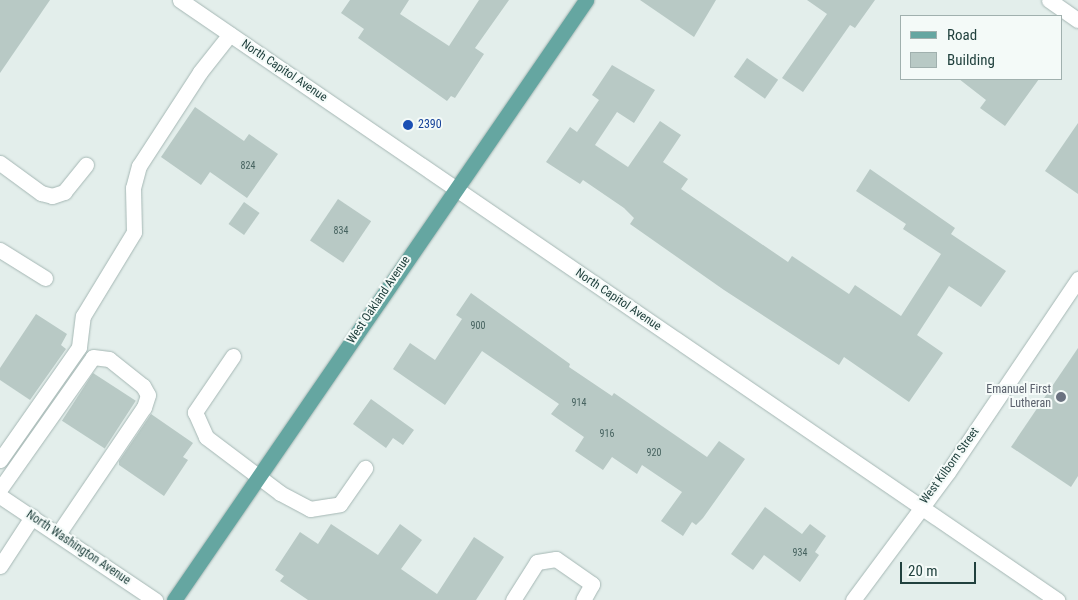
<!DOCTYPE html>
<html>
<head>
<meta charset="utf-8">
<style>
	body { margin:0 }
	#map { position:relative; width:1078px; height:600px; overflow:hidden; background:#e3eeeb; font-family:"Roboto Condensed",sans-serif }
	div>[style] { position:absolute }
	.building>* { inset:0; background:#b8c9c5; transform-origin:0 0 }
	.roads { filter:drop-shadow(0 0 1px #a5b7b4) drop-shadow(0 0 1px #a5b7b4) }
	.minor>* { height:15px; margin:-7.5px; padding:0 7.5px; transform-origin:7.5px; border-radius:7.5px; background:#fff }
	.major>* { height:15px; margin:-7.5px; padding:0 7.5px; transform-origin:7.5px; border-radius:7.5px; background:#65a6a1 }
	.dots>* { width:14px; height:14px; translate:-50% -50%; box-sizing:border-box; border:2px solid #f4faf8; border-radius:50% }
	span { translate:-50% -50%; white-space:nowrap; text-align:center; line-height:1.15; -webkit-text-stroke:4px #f4faf8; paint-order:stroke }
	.number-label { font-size:10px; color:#476360 }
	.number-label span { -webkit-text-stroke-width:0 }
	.street-label { font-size:12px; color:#21413e }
	.transit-label { font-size:12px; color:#164399 }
	.left { translate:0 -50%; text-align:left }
	.worship-label { font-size:12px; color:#5b616d }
	.right { translate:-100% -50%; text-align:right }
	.legend { position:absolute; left:900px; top:15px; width:162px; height:65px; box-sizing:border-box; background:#f4faf8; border:1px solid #a0b0ae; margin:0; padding:6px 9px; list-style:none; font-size:15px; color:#21413e }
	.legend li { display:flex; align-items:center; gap:10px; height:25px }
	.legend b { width:25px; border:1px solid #a0b0ae }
	.scale { position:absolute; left:900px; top:562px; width:76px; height:22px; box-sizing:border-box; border:2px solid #21413e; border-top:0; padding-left:6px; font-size:15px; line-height:18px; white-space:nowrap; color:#21413e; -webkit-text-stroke:4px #f4faf8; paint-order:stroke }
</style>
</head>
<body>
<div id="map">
	<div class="building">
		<i style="clip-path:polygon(0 0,50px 0,0 73px)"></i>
		<i style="clip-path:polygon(350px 0,409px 0,400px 14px,449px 46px,479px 0,509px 0,475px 48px,484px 54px,455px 98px,451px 96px,447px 101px,358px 38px,364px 29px,341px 13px)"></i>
		<i style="clip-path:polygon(640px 0,716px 0,694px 37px)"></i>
		<i style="clip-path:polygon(807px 0,875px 0,855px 28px,850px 25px,803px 92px,782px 78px,827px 14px)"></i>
		<i style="left:747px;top:58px;width:38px;height:23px;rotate:35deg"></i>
		<i style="clip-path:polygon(612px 65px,655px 90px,634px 123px,617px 112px,595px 145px,628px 167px,660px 121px,681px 135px,663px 162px,688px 179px,681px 189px,788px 262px,792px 256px,849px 294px,855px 285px,901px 316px,941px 254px,903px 229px,906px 224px,856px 191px,870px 169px,955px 228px,951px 234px,1006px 271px,981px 307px,949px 286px,917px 335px,943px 353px,909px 402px,844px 357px,839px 365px,724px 290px,630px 224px,634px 218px,624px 208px,583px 180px,580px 184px,546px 162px,570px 127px,577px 132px,599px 100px,592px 95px)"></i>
		<i style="clip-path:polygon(959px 79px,1039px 79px,1005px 126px,980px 108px,986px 100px)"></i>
		<i style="clip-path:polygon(195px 107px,244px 141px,249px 134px,278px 154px,247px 198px,210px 172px,201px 185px,161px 157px)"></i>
		<i style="clip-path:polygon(1078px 123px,1078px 194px,1045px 171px)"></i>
		<i style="left:338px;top:199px;width:40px;height:50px;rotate:34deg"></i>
		<i style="left:244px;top:202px;width:19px;height:27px;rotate:35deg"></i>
		<i style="clip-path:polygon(471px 293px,570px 364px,569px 367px,612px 396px,614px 393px,707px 457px,719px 441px,745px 459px,703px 518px,696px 525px,692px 522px,683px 536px,661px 521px,682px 492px,642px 465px,637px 474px,612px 457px,603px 470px,575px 451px,584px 437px,551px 414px,559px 404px,482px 351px,445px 405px,393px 369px,410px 343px,435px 360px,462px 319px,456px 315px)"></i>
		<i style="clip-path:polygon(36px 314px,67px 334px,61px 345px,66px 349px,30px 400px,0 380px,0 368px)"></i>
		<i style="clip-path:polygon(1078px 348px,1078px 476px,1071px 487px,1011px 447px)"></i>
		<i style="left:93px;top:373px;width:51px;height:57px;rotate:33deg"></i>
		<i style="clip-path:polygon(371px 399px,414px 430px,403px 445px,393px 438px,386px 448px,353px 424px)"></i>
		<i style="clip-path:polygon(151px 414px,193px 443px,183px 457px,188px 460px,164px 496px,119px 465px,119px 461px)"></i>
		<i style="clip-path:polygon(765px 507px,802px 534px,810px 524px,826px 536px,815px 552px,819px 555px,800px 582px,764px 555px,753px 570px,731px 554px)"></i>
		<i style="clip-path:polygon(331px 524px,378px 555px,400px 524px,422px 540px,401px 569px,437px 594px,474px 537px,504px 557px,476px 600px,308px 600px,280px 581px,284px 576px,275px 570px,300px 532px,318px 544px)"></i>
	</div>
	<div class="roads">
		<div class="minor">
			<i style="left:180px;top:0;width:1063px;rotate:34.38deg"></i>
			<i style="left:1049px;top:0;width:35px;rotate:35deg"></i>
			<i style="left:0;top:163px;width:51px;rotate:36.2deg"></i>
			<i style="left:41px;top:193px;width:11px;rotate:15deg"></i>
			<i style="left:52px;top:196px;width:13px;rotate:-18deg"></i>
			<i style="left:64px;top:192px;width:35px;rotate:-51deg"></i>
			<i style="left:0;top:250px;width:53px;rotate:31.9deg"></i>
			<i style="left:233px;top:356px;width:68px;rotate:124.2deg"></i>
			<i style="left:195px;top:412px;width:27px;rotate:66deg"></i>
			<i style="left:206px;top:437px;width:93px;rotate:37.1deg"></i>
			<i style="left:280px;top:493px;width:34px;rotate:28deg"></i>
			<i style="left:310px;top:509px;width:30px;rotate:-9deg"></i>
			<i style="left:340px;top:504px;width:44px;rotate:-55.2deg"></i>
			<i style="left:0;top:460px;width:138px;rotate:-55deg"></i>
			<i style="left:79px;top:347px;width:31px;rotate:-83deg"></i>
			<i style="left:83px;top:316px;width:98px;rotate:-58.7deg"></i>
			<i style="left:134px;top:232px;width:44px;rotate:-91.3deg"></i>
			<i style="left:133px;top:188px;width:23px;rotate:-75deg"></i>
			<i style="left:139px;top:166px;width:112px;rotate:-57deg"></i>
			<i style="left:200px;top:72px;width:48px;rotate:-51.7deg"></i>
			<i style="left:0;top:489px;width:161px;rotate:-54.8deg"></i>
			<i style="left:93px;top:357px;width:16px;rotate:7deg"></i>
			<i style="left:109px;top:359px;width:43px;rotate:38.5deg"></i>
			<i style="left:143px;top:386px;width:10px;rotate:61deg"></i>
			<i style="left:148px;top:395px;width:13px;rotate:108deg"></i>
			<i style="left:144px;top:407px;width:153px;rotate:124.1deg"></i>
			<i style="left:0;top:496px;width:187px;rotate:33.9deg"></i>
			<i style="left:0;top:566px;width:59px;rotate:-56.9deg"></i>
			<i style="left:513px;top:600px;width:45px;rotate:-57.7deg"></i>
			<i style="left:537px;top:562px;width:19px;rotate:-9deg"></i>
			<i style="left:556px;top:559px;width:44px;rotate:34.8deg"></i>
			<i style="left:592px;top:584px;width:18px;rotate:119deg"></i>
			<i style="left:853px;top:600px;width:159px;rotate:-53.4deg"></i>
			<i style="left:948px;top:472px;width:233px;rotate:-56deg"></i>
		</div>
		<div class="major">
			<i style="left:174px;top:600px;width:728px;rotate:-55.52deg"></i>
		</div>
	</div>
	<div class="dots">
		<i style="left:408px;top:125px;background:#1a4fb4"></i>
		<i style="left:1061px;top:397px;background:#6b7280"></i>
	</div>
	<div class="number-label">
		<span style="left:248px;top:166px">824</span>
		<span style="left:341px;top:231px">834</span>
		<span style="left:478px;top:326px">900</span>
		<span style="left:579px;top:403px">914</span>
		<span style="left:607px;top:434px">916</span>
		<span style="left:654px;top:453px">920</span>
		<span style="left:800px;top:553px">934</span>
	</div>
	<div class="street-label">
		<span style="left:284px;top:71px;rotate:34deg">North Capitol Avenue</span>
		<span style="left:379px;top:300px;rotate:-56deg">West Oakland Avenue</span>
		<span style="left:618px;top:300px;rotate:34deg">North Capitol Avenue</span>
		<span style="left:950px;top:466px;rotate:-54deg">West Kilborn Street</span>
		<span style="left:78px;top:548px;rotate:34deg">North Washington Avenue</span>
	</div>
	<div class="transit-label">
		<span class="left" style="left:418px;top:125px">2390</span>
	</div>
	<div class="worship-label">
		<span class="right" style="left:1051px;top:397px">Emanuel First<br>Lutheran</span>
	</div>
	<ul class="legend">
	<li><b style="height:6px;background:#65a6a1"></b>Road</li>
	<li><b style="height:14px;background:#b8c9c5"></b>Building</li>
	</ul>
	<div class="scale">20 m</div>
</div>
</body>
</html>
